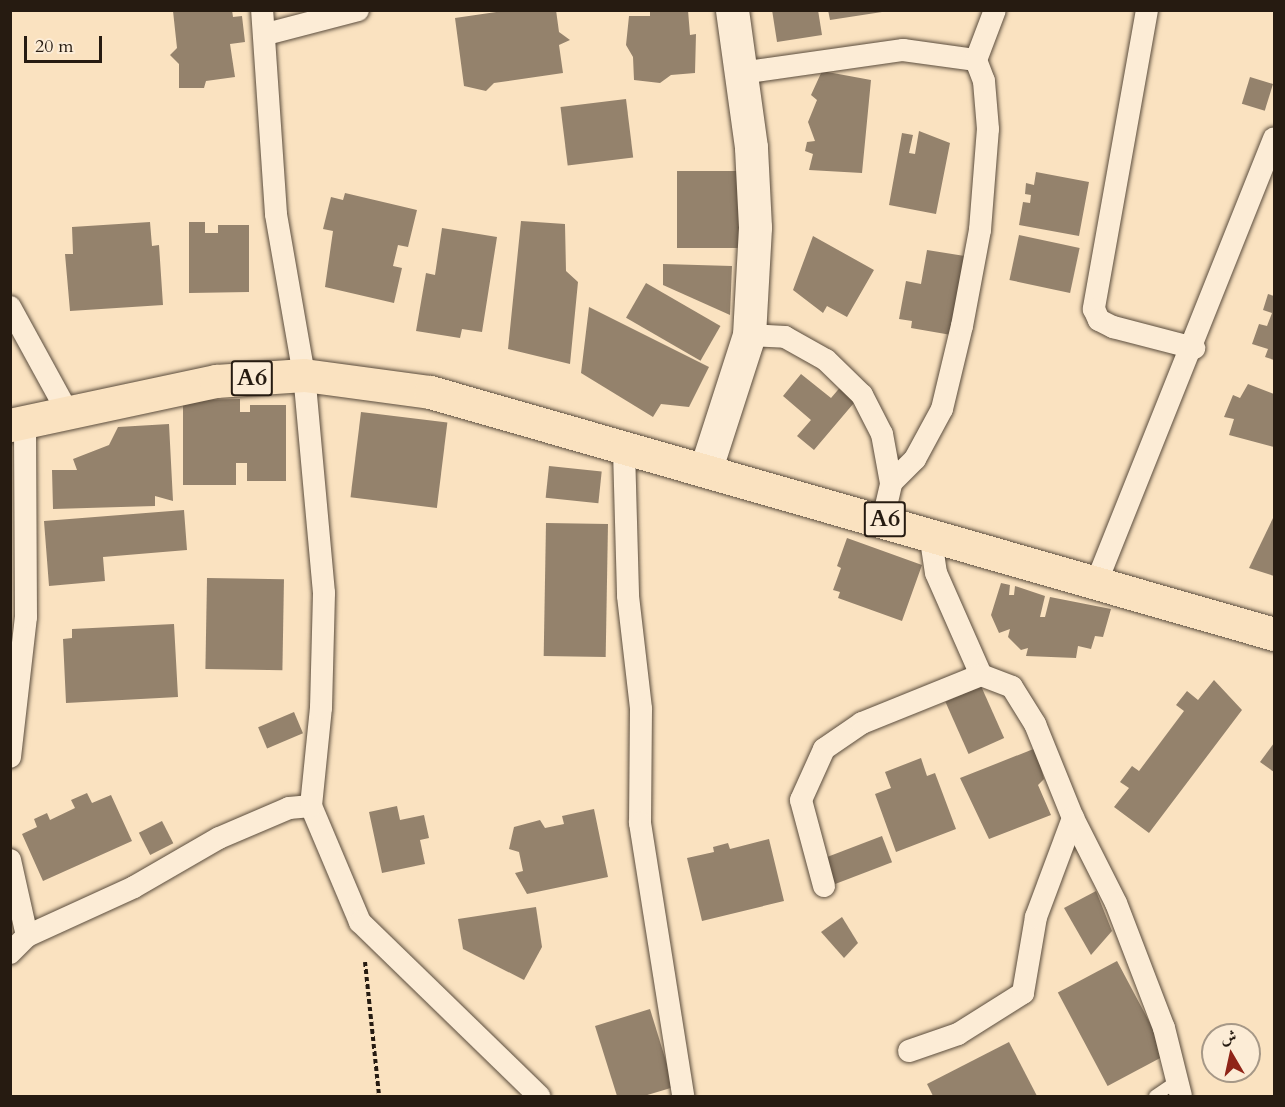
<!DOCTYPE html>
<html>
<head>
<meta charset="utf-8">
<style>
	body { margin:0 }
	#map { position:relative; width:1285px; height:1107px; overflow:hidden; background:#fae2c0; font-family:Cardo,Amiri,serif }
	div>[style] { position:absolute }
	.building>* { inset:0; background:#94826c; transform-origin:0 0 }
	.path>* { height:4px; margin-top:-2px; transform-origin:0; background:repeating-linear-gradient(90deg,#261b11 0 4.5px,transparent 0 7.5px) }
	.roads { filter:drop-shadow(0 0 2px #5b4d3d) drop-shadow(0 0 2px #5b4d3d) }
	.lane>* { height:12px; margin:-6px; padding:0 6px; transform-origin:6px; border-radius:6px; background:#fcecd6 }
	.street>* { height:22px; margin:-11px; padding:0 11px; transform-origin:11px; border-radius:11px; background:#fcecd6 }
	.secondary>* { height:33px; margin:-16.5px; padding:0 16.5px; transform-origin:16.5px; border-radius:16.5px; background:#fcecd6 }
	.highway>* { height:33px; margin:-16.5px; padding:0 16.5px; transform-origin:16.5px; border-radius:16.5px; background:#fae2c0 }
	span { translate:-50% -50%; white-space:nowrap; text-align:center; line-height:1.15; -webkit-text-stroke:6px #fcecd6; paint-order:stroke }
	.shield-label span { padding:2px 4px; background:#fcecd6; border:2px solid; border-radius:4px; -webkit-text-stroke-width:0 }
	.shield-label { font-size:24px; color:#261b11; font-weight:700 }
	.frame { position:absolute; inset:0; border:12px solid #261b11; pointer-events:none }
	.north { position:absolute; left:1201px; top:1023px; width:60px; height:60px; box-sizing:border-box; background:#fcecd6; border:2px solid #a69887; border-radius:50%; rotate:351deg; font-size:16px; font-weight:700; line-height:24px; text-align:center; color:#261b11 }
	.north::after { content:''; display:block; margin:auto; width:21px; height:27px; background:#8f2418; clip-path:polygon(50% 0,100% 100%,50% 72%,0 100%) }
	.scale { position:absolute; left:24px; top:36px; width:78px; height:27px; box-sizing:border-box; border:3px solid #261b11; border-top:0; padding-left:8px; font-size:18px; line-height:21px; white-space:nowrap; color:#261b11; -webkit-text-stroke:4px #fcecd6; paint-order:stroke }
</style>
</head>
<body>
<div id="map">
	<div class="building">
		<i style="clip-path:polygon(232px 10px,233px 17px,242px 16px,245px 42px,230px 44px,235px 77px,206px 81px,204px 88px,179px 88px,179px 64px,170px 55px,177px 48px,173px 11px)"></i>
		<i style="clip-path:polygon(510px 10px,556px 10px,559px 32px,570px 40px,559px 45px,563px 73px,494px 83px,486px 91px,464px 86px,455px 18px)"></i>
		<i style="clip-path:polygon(650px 10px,688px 10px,690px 35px,696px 34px,695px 73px,671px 75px,660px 83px,634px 80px,633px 57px,626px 45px,629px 16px,650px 16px)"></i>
		<i style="clip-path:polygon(772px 10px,818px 10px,822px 35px,777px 42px)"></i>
		<i style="clip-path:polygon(828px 10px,882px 10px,882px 12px,830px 20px)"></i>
		<i style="clip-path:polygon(822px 71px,871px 80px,862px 173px,809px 170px,813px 154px,805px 151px,807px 142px,815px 141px,808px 122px,817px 100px,811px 95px)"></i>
		<i style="left:1250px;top:77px;width:24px;height:28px;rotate:17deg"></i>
		<i style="left:626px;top:99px;width:59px;height:66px;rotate:83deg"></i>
		<i style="clip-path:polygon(919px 131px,950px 143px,936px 214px,889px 205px,902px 133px,913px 135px,909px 153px,915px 154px)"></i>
		<i style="left:677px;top:171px;width:64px;height:77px"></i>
		<i style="clip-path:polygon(1036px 172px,1089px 182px,1079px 236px,1019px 225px,1023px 202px,1030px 203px,1031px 195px,1025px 194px,1026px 183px,1034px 185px)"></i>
		<i style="clip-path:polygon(345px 193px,417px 210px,408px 247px,398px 245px,393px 266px,402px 268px,394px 303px,325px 287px,333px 231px,323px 229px,331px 197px,343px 200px)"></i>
		<i style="clip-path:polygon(521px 221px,565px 224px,566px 271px,578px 282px,570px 364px,508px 349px)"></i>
		<i style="clip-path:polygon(150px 222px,152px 246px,159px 245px,163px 305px,70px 311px,65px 254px,73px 254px,72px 227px)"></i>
		<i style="clip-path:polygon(189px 222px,205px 222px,205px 233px,218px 233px,218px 225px,249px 225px,249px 292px,189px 293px)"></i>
		<i style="clip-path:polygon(442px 228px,497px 237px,482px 332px,462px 329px,460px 338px,416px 331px,426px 273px,435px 275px)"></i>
		<i style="left:1019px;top:235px;width:62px;height:46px;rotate:12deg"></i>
		<i style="clip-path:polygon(813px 236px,874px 270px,847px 317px,827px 306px,823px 313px,793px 290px)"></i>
		<i style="clip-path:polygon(927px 250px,971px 257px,957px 336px,911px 328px,912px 321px,899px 319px,906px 281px,921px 284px)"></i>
		<i style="clip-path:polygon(663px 264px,732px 266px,730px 315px,663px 285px)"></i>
		<i style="left:646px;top:283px;width:86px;height:40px;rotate:30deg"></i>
		<i style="clip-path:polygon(1268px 294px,1274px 296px,1274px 360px,1265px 357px,1268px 349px,1252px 344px,1259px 324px,1267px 326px,1272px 313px,1263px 310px)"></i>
		<i style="clip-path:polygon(589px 307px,709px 367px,689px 407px,661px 404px,653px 417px,581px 373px)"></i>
		<i style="clip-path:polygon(801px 374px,831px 398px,843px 384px,859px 397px,814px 450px,797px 436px,811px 420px,783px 396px)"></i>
		<i style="clip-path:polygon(1248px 384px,1274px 394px,1274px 447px,1229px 435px,1234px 419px,1224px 417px,1233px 395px,1240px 398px)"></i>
		<i style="clip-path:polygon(240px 399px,240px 412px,250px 412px,250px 405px,286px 405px,286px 481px,247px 481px,247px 463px,236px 463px,236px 485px,183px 485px,183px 400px)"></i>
		<i style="left:361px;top:412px;width:87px;height:86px;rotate:7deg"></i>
		<i style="clip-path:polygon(169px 424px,173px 501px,155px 496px,155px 506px,53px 509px,52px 470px,77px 470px,73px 459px,109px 445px,118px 427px)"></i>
		<i style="left:549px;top:466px;width:53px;height:32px;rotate:6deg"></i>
		<i style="clip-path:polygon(184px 510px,187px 550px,103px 557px,105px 581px,49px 586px,44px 521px)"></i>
		<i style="clip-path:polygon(1274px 516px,1274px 576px,1249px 568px)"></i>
		<i style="left:546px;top:523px;width:62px;height:133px;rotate:1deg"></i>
		<i style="clip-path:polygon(847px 538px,922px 565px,902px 621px,838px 598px,840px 592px,833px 590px,841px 568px,837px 566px)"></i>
		<i style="left:207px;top:578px;width:77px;height:91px;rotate:1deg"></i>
		<i style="clip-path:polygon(1001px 583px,1010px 585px,1009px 595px,1014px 595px,1015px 586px,1045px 596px,1040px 617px,1045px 617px,1050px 597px,1111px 609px,1103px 637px,1095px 636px,1091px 649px,1078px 646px,1076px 658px,1026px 656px,1028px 648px,1021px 650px,1008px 637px,1010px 629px,999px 633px,991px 615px)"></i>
		<i style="clip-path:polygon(174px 624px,178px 697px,66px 703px,63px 639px,72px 638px,72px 629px)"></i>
		<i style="clip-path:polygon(1214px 680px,1242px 710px,1149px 833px,1114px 807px,1129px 788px,1120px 782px,1132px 766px,1139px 771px,1184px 711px,1176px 705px,1187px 691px,1198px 700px)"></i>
		<i style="left:981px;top:686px;width:57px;height:39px;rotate:66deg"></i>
		<i style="left:294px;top:712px;width:23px;height:39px;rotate:67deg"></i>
		<i style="clip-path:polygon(1274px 743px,1274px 772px,1260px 762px)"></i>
		<i style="clip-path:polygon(1036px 748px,1044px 779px,1038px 785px,1051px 815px,989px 839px,960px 778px)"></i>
		<i style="clip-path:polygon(921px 758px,927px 776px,935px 773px,956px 829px,896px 852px,875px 794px,891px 788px,885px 772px)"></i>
		<i style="clip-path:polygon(87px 793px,92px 803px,111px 795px,132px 841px,43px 881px,22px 834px,37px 827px,34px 819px,47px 813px,50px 820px,75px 808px,71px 800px)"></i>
		<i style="clip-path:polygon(397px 806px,400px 820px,424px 815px,429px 838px,420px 840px,425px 864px,382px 873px,369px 812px)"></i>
		<i style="clip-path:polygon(594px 809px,608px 877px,527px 894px,515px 873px,523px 871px,519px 852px,509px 849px,514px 827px,540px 820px,545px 828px,564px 824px,562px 816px)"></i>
		<i style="left:162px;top:821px;width:25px;height:26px;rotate:63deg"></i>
		<i style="left:882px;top:836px;width:28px;height:63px;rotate:69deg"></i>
		<i style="clip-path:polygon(769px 839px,784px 901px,702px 921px,687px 858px,714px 852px,713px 847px,728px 843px,730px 849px)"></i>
		<i style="clip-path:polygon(1096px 891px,1112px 931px,1091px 955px,1064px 908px)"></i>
		<i style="clip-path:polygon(536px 907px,542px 947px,524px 980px,463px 949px,458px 919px)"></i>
		<i style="clip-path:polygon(842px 917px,858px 943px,844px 958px,821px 932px)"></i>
		<i style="left:1117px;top:961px;width:106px;height:67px;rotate:62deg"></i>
		<i style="clip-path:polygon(650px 1009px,674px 1087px,644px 1096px,617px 1096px,595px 1026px)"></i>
		<i style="clip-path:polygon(1009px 1042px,1037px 1096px,933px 1096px,927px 1084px)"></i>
	</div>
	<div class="path">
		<i style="left:365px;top:962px;width:135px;rotate:84deg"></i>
	</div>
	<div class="roads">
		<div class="lane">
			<i style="left:1155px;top:1096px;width:27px;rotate:-34deg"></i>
		</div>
		<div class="street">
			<i style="left:1147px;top:10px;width:304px;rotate:100.1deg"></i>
			<i style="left:1094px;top:309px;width:12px;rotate:66deg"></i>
			<i style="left:1099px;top:320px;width:16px;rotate:27deg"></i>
			<i style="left:1113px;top:327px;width:84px;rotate:14.5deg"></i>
			<i style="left:266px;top:34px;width:95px;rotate:-14.6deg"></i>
			<i style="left:741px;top:73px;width:164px;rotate:-8.1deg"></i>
			<i style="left:903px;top:50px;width:74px;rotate:7.8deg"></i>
			<i style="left:10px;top:307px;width:119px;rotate:61.3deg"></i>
			<i style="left:749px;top:335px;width:36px;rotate:3deg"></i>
			<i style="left:785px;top:337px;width:47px;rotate:29.3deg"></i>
			<i style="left:826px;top:360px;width:50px;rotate:44.2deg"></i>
			<i style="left:862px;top:395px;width:44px;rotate:62.9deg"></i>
			<i style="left:882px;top:434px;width:50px;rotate:79.6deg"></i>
			<i style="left:624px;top:450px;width:146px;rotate:88.4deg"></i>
			<i style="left:628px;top:596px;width:114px;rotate:83.4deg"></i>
			<i style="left:641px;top:709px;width:114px;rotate:90.5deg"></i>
			<i style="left:640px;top:823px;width:276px;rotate:81deg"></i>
			<i style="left:883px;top:519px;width:37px;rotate:-77deg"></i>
			<i style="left:891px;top:483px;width:34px;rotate:-45deg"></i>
			<i style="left:915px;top:459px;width:57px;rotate:-61.6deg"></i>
			<i style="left:942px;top:409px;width:85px;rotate:-76.5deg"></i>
			<i style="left:962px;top:326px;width:98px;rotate:-79.4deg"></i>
			<i style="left:980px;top:230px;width:101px;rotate:-85.5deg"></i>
			<i style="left:988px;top:129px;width:48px;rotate:-94.8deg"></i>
			<i style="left:984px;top:81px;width:22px;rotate:-111deg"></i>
			<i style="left:976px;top:60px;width:53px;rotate:-69.2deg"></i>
			<i style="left:930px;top:533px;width:40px;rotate:81.5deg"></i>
			<i style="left:936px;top:573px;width:111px;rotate:66.2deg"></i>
			<i style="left:981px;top:675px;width:33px;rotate:21deg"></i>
			<i style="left:1012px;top:687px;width:44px;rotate:58.1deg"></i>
			<i style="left:1035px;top:724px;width:101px;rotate:68deg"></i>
			<i style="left:1073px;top:818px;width:95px;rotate:63.2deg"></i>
			<i style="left:1116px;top:903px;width:134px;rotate:69deg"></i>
			<i style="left:1164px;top:1028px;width:70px;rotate:76deg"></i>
			<i style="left:1095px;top:586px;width:482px;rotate:-68.2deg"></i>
			<i style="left:10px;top:757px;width:141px;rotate:-83.5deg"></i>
			<i style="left:26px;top:617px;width:196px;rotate:-90.3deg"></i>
			<i style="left:311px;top:806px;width:126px;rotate:67.1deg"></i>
			<i style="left:360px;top:922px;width:250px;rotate:44.2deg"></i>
			<i style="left:10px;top:860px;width:78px;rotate:77.4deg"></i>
			<i style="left:824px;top:886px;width:89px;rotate:-105deg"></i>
			<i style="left:801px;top:800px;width:56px;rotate:-65.7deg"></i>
			<i style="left:824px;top:749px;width:46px;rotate:-34.4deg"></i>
			<i style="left:862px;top:723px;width:128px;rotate:-22deg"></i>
			<i style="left:10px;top:953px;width:24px;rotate:-45deg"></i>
			<i style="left:27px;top:936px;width:118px;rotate:-24.6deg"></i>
			<i style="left:134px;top:887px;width:98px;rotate:-30deg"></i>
			<i style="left:219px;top:838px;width:76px;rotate:-23.2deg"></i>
			<i style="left:289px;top:808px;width:22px;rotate:-5deg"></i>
			<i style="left:311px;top:806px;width:99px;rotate:-84.2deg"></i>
			<i style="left:321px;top:708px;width:115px;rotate:-88.5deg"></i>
			<i style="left:324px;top:593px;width:219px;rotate:-95.2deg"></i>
			<i style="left:304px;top:375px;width:163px;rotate:-99.9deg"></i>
			<i style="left:276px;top:214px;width:204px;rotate:-93.9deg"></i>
			<i style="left:909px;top:1051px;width:52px;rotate:-19.1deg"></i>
			<i style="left:958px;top:1034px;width:77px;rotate:-32.2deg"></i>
			<i style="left:1023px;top:993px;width:77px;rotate:-80.3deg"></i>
			<i style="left:1036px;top:917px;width:106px;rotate:-69.5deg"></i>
		</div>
		<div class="secondary">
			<i style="left:706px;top:468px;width:140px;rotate:-72.1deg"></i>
			<i style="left:749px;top:335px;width:108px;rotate:-86.8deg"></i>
			<i style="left:755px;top:227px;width:80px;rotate:-92.9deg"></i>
			<i style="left:751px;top:147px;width:138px;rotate:-97.9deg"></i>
		</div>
		<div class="highway">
			<i style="left:10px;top:425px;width:211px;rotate:-12.1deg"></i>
			<i style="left:216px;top:381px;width:88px;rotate:-3.9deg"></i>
			<i style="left:304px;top:375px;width:127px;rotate:7.7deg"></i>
			<i style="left:430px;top:392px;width:878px;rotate:16deg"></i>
		</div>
	</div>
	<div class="shield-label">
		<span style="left:252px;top:378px">A6</span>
		<span style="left:885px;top:519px">A6</span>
	</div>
	<div class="frame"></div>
	<div class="north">ش</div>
	<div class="scale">20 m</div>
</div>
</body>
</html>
